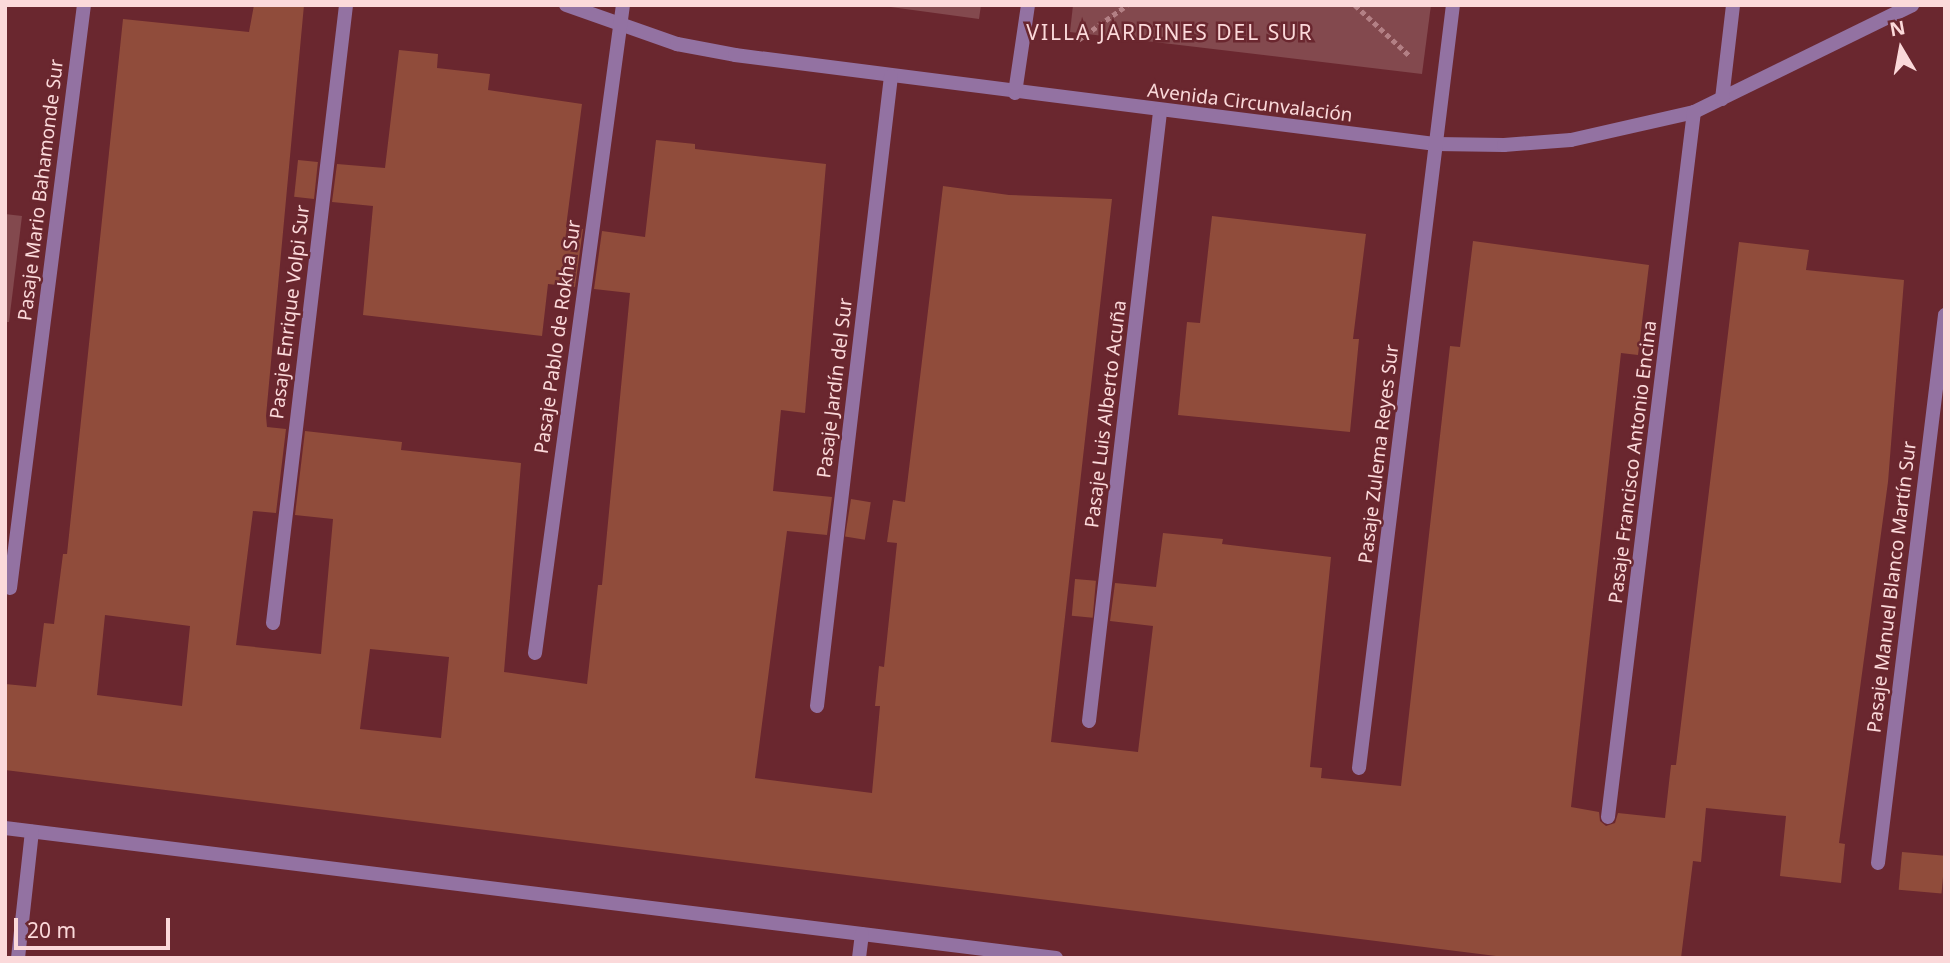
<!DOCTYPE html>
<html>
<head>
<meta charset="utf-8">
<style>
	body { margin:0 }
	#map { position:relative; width:1950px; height:963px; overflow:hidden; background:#6a272f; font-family:"Noto Sans",sans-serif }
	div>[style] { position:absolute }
	.green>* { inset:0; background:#83494e }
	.building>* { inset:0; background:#904c3b; transform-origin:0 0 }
	.path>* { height:4.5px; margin-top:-2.25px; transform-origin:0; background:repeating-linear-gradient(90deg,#b38085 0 5px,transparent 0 8.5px) }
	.street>* { height:14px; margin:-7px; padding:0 7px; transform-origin:7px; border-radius:7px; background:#9372a2 }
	span { translate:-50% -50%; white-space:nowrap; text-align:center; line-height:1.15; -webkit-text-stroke:5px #6a272f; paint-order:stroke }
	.street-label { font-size:19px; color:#fbd9da }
	.neighbourhood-label { font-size:21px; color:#fbd9da; letter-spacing:2px }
	.frame { position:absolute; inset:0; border:7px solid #fbd9da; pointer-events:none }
	.north { position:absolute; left:1866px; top:14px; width:70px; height:70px; -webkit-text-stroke:5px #6a272f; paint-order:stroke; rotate:350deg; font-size:19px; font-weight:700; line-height:28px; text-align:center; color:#fbd9da }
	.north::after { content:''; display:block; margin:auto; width:24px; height:32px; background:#fbd9da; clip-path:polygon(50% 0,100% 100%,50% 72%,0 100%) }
	.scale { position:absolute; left:14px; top:918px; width:156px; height:32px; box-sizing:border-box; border:4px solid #fbd9da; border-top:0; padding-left:9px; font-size:21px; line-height:24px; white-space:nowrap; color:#fbd9da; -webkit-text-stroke:5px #6a272f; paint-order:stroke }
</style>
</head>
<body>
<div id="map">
	<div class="green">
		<i style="clip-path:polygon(876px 5px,981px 5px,979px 19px)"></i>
		<i style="clip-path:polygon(1073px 5px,1431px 5px,1422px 74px,1070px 32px)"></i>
		<i style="clip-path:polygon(5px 214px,22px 216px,9px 322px,5px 322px)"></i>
	</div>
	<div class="building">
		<i style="clip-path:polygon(evenodd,254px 5px,304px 5px,266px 416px,267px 427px,286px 429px,276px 513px,253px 511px,236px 645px,321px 654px,333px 519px,295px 515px,305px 431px,402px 442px,401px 450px,521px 463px,504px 672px,587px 684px,598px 585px,602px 585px,630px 293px,594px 289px,602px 231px,645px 237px,656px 140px,695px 144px,695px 149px,826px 164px,805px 413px,781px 410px,773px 491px,832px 497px,827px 535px,787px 531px,755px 778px,872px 793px,880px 706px,875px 706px,879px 666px,884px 667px,897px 543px,887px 542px,893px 500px,905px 502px,943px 186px,1009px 195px,1112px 199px,1051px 742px,1138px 752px,1153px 626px,1110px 621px,1115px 583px,1156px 587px,1163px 533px,1223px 539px,1222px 544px,1331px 557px,1310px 767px,1322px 768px,1321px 778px,1401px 786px,1450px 346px,1460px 347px,1473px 241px,1649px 265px,1638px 355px,1621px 353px,1571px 807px,1599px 812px,1600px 821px,1606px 826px,1615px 823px,1618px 813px,1665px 818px,1671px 765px,1676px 765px,1739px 242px,1809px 250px,1806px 270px,1904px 280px,1888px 482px,1839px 843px,1845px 844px,1841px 883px,1780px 876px,1786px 816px,1706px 808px,1701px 862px,1693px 861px,1681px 958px,1512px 958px,5px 770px,5px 684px,36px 687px,44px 623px,54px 624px,63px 554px,67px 554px,123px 19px,249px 32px,254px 5px,105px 615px,190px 626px,182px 706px,97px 695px,105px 615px,254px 5px,370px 649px,449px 657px,441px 738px,360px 729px,370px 649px)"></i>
		<i style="clip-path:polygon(399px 50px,438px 54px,437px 68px,490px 74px,488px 90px,582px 104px,566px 227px,583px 229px,575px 287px,548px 284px,542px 336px,363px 315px,373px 206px,332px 202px,337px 164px,385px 168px)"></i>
		<i style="left:298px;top:160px;width:20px;height:37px;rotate:6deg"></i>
		<i style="clip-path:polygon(1212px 216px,1366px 234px,1353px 339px,1359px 339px,1350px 432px,1178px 415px,1187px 322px,1200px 323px)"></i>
		<i style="left:851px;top:499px;width:20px;height:38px;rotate:9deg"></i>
		<i style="left:1075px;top:579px;width:21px;height:37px;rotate:5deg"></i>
		<i style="left:1902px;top:852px;width:43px;height:38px;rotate:5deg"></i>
	</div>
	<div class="path">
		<i style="left:1355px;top:5px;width:76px;rotate:42.9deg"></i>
		<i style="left:1078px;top:40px;width:60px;rotate:-35.5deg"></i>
	</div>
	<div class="street">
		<i style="left:566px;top:5px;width:118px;rotate:19.4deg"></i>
		<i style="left:677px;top:44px;width:59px;rotate:10.7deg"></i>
		<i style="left:735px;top:55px;width:707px;rotate:7.24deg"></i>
		<i style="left:1436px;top:144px;width:68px;rotate:0.8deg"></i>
		<i style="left:1504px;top:145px;width:67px;rotate:-4.3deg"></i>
		<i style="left:1571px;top:140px;width:126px;rotate:-12.8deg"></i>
		<i style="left:1694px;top:112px;width:243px;rotate:-26.1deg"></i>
		<i style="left:1015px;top:93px;width:89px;rotate:-81.6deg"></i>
		<i style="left:1722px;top:99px;width:95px;rotate:-83.3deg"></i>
		<i style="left:10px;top:588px;width:588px;rotate:-82.77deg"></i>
		<i style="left:273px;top:623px;width:622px;rotate:-83.26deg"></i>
		<i style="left:535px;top:653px;width:654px;rotate:-82.27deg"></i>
		<i style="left:817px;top:706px;width:634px;rotate:-83.3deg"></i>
		<i style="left:1089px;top:721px;width:613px;rotate:-83.35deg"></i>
		<i style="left:1359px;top:768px;width:769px;rotate:-82.98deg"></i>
		<i style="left:1608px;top:817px;width:710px;rotate:-83.05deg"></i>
		<i style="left:5px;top:828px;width:1059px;rotate:7.05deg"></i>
		<i style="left:1878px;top:863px;width:552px;rotate:-83.03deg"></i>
		<i style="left:18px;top:958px;width:127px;rotate:-83.7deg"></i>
		<i style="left:859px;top:958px;width:24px;rotate:-83deg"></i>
	</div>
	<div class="street-label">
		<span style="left:1250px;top:103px;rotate:7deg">Avenida Circunvalación</span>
		<span style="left:41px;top:190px;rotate:-83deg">Pasaje Mario Bahamonde Sur</span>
		<span style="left:290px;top:312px;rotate:-83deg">Pasaje Enrique Volpi Sur</span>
		<span style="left:558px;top:337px;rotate:-82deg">Pasaje Pablo de Rokha Sur</span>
		<span style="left:835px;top:388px;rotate:-83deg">Pasaje Jardín del Sur</span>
		<span style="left:1106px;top:414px;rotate:-83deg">Pasaje Luis Alberto Acuña</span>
		<span style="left:1379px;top:454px;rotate:-83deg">Pasaje Zulema Reyes Sur</span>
		<span style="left:1633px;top:462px;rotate:-83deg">Pasaje Francisco Antonio Encina</span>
		<span style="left:1892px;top:587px;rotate:-83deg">Pasaje Manuel Blanco Martín Sur</span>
	</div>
	<div class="neighbourhood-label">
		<span style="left:1170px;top:32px">VILLA JARDINES DEL SUR</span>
	</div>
	<div class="frame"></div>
	<div class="north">N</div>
	<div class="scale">20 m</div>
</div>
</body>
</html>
